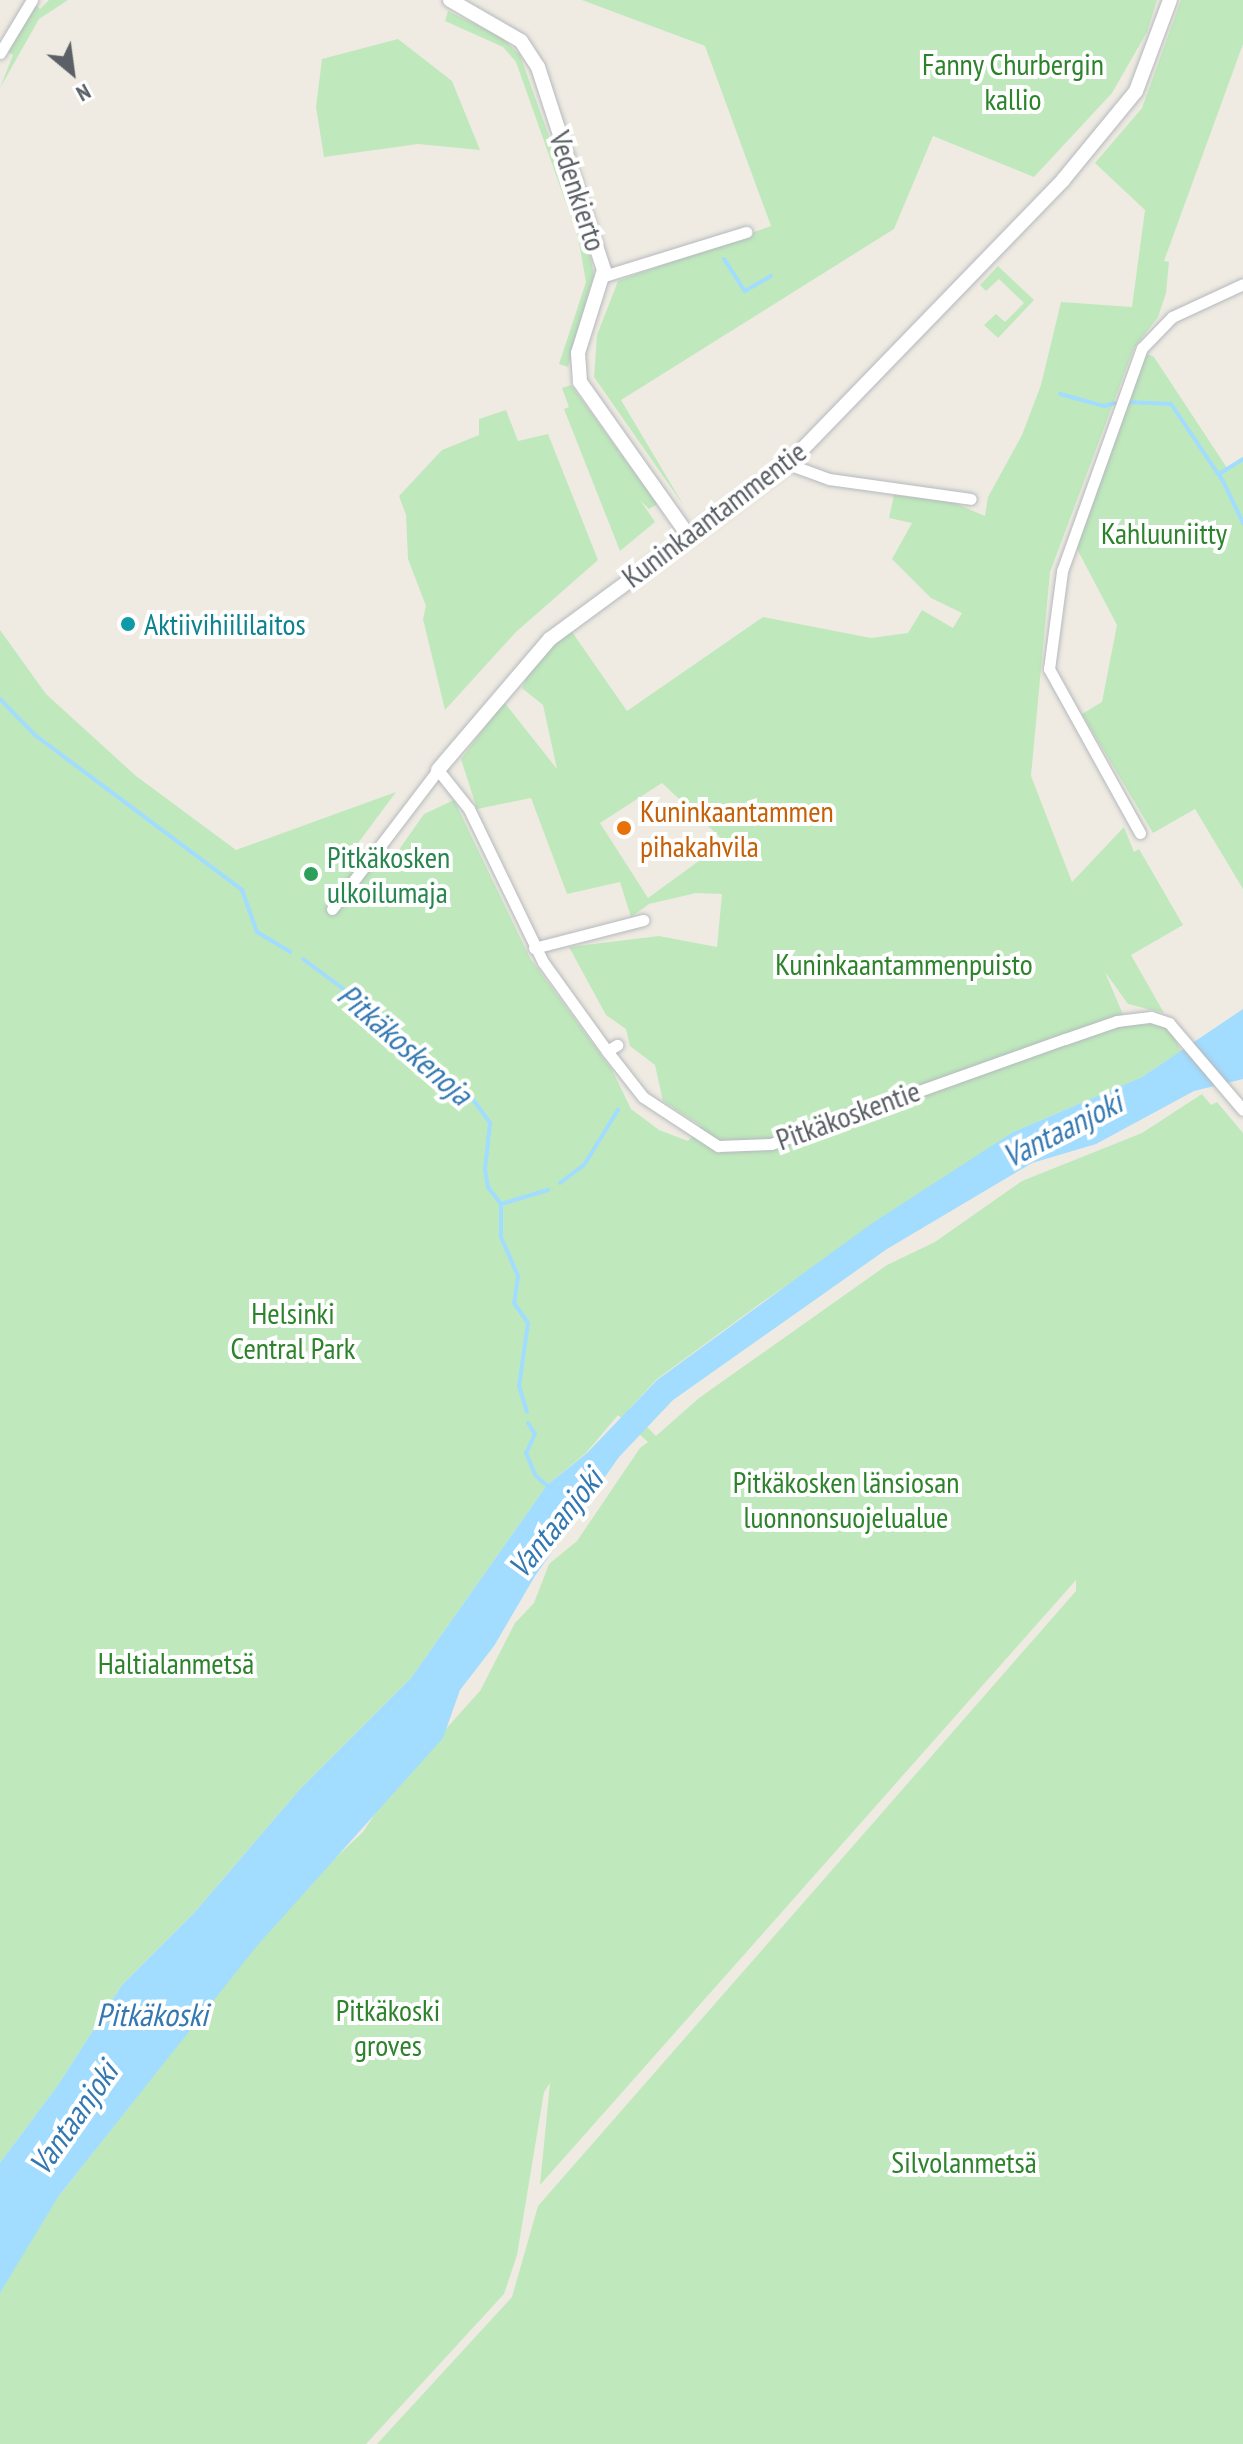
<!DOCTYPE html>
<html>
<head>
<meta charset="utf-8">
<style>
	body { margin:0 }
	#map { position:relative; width:1243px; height:2444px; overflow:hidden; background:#efebe2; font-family:"PT Sans Narrow",sans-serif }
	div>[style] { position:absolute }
	.green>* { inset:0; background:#bfe9bc }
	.water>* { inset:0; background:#a2dcff }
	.stream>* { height:4px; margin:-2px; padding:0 2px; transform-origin:2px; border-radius:2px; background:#a2dcff }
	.roads { filter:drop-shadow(0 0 2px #b5b9be) drop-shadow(0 0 2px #b5b9be) }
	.minor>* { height:11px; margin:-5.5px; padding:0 5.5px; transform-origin:5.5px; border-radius:5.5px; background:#fff }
	.tertiary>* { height:14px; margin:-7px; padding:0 7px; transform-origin:7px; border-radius:7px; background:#fff }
	.dots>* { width:22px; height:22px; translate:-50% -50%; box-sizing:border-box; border:4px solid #fff; border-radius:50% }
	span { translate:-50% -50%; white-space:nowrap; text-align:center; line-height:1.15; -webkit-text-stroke:8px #fff; paint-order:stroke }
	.park-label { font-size:30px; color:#2d832b }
	.street-label { font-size:30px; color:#5a6065 }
	.culture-label { font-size:30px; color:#0d838f }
	.left { translate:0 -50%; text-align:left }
	.food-label { font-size:30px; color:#c56008 }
	.leisure-label { font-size:30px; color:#27864d }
	.water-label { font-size:32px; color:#3378b2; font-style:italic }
	.north { position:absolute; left:32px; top:32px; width:80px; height:80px; -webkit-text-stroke:6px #fff; paint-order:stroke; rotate:151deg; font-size:22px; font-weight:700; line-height:32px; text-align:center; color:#5a6065 }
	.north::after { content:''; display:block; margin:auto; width:28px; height:36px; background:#5a6065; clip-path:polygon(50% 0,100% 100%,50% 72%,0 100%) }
</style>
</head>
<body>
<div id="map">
	<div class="green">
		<i style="clip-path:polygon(49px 0,68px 0,39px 19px,0 88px,13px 55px,8px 52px,23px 25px,36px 5px,40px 9px)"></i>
		<i style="clip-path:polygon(582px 0,1157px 0,1147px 32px,1112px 93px,1034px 177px,933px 136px,894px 229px,621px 400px,684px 506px,594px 377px,597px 335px,618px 281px,771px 226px,705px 46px)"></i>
		<i style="clip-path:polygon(evenodd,1181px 0,1243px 0,1243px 44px,1164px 261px,1169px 262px,1166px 293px,1158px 317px,1134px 348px,1050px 572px,1031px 776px,1072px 882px,1124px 827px,1134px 852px,1139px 849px,1183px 925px,1131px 955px,1164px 1013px,1128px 1004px,1105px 972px,1127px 1024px,1157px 1022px,1171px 1031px,1181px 1051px,1142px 1077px,1013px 1132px,761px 1303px,657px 1379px,629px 1409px,656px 1436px,699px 1398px,887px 1265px,935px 1242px,1022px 1181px,1142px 1133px,1202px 1094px,1211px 1105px,1217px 1102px,1243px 1133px,1243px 2444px,377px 2444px,512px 2297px,538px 2206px,1076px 1591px,1076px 1580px,540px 2185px,550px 2083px,544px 2092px,517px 2255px,504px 2294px,366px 2444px,0 2444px,0 2279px,40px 2220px,295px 1896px,363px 1832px,390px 1791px,480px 1691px,515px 1623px,534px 1603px,549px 1564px,577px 1541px,640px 1448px,648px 1442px,618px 1415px,586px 1453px,547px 1485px,411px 1678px,300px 1789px,194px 1913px,122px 1985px,58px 2085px,0 2163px,0 630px,46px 694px,136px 776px,236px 850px,396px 792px,347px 858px,396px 854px,424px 814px,454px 800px,530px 958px,612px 1070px,631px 1109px,659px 1130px,688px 1141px,701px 1126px,663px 1101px,655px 1065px,630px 1046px,626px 1029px,606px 1015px,569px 947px,659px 936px,717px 947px,722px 894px,696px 893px,649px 904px,631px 917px,620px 882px,567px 894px,531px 798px,477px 809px,461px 759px,504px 702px,557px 769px,543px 705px,522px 688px,532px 666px,570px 629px,627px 711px,763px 617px,871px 638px,908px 633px,922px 610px,953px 628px,962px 613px,931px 598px,892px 559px,912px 523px,889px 518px,894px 495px,950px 501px,985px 516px,988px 497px,1022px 435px,1041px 385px,1061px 302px,1132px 307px,1145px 210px,1095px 163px,1142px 108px,1181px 0,662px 783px,725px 842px,648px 898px,600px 823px,662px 783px)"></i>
		<i style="clip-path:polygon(448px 11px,501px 37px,520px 55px,589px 249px,594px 275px,568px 367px,559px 364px,586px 282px,578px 237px,516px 62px,503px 47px,445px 21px)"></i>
		<i style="clip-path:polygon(398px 39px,452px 81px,480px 150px,418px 144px,324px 157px,316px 107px,322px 59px)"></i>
		<i style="clip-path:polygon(998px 266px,1034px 300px,998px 338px,984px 325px,996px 314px,1005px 322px,1024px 303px,999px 279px,986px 291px,980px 285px)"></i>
		<i style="clip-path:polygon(1145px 353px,1154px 357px,1227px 468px,1243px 458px,1243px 889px,1195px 809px,1153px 833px,1082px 714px,1102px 702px,1117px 625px,1076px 547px)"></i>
		<i style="clip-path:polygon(571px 385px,657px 504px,649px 509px,640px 500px,655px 522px,620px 551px,564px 409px,569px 407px,562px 388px)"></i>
		<i style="clip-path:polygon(506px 410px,518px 441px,548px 434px,598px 560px,516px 632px,445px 710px,423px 619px,426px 606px,408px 559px,406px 515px,399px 496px,442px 450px,479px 435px,479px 419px)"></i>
	</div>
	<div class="water">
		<i style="clip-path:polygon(1243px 1009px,1243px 1079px,1194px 1091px,1096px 1144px,1032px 1163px,887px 1249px,673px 1400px,619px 1457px,535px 1576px,494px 1646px,460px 1690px,443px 1738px,256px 1947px,58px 2197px,0 2293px,0 2163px,58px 2085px,122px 1985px,194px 1913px,300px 1789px,411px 1678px,547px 1485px,587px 1453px,657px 1380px,871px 1224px,1013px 1132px,1142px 1077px)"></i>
	</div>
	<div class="stream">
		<i style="left:724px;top:259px;width:38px;rotate:57deg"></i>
		<i style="left:745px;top:291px;width:30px;rotate:-30deg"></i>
		<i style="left:1060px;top:394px;width:46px;rotate:15.3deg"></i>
		<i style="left:1104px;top:406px;width:11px;rotate:-15deg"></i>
		<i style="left:1126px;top:402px;width:45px;rotate:2.5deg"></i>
		<i style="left:1171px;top:404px;width:93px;rotate:56deg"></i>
		<i style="left:1223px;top:481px;width:47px;rotate:64.5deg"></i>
		<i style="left:1219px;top:474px;width:28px;rotate:-32deg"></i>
		<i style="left:0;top:699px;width:50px;rotate:45.8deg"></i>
		<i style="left:35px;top:735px;width:259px;rotate:36.8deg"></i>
		<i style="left:242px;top:890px;width:45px;rotate:70.3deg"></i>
		<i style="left:257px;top:932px;width:39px;rotate:31deg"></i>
		<i style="left:303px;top:959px;width:99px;rotate:36.4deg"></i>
		<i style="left:383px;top:1018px;width:115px;rotate:41.5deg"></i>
		<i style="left:469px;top:1094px;width:36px;rotate:54deg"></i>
		<i style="left:490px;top:1123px;width:46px;rotate:96.2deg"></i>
		<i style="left:485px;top:1169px;width:18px;rotate:81deg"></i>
		<i style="left:488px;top:1187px;width:21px;rotate:53deg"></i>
		<i style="left:501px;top:1204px;width:33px;rotate:90deg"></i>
		<i style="left:501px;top:1237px;width:43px;rotate:66.4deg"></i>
		<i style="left:518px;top:1276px;width:27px;rotate:98deg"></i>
		<i style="left:514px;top:1303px;width:24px;rotate:55deg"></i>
		<i style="left:528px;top:1323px;width:64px;rotate:98.1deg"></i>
		<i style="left:519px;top:1386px;width:27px;rotate:73deg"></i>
		<i style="left:560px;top:1183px;width:30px;rotate:-37deg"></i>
		<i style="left:584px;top:1165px;width:65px;rotate:-58.3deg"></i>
		<i style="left:501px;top:1204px;width:49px;rotate:-16.6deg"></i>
		<i style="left:528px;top:1423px;width:13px;rotate:58deg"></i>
		<i style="left:535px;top:1434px;width:21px;rotate:115deg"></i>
		<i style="left:526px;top:1453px;width:25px;rotate:67deg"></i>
		<i style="left:536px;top:1476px;width:20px;rotate:41deg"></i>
	</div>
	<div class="roads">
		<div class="minor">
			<i style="left:0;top:53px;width:62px;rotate:-58.9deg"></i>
			<i style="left:604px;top:276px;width:149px;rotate:-17.2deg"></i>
			<i style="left:788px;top:464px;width:44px;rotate:20.1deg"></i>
			<i style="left:829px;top:479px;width:143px;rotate:8deg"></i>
			<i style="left:1140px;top:833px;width:188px;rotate:-119deg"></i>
			<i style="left:1049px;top:669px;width:99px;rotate:-82.4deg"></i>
			<i style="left:1062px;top:571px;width:237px;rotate:-70.3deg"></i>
			<i style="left:1142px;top:348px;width:43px;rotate:-45.9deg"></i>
			<i style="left:1172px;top:317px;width:78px;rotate:-24.9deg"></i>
			<i style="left:332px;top:909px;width:175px;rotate:-52.7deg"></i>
			<i style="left:438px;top:770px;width:50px;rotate:51.5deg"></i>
			<i style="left:469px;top:809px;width:170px;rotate:64.2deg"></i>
			<i style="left:543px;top:962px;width:110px;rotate:54.3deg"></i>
			<i style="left:607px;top:1051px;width:12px;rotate:-31deg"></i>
			<i style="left:534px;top:948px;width:113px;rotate:-14.4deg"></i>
			<i style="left:607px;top:1051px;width:58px;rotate:52deg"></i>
			<i style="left:643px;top:1097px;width:90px;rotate:33.2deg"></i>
			<i style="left:718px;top:1146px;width:53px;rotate:-2.2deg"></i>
			<i style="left:771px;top:1144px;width:312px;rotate:-19.7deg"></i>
			<i style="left:1065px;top:1039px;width:55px;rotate:-19.1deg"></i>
			<i style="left:1117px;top:1021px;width:34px;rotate:-7deg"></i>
			<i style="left:1151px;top:1017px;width:19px;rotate:18deg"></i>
			<i style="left:1169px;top:1023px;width:114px;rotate:49.6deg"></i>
		</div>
		<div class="tertiary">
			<i style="left:450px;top:0;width:82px;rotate:30deg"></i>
			<i style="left:521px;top:41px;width:31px;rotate:57deg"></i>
			<i style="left:538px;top:67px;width:213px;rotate:72deg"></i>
			<i style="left:604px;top:270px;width:87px;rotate:107.4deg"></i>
			<i style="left:578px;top:353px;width:29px;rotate:86deg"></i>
			<i style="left:580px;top:382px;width:187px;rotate:54.8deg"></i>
			<i style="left:438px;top:770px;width:172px;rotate:-49.5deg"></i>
			<i style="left:550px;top:639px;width:295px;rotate:-36.3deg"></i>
			<i style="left:788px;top:464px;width:395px;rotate:-45.9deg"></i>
			<i style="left:1063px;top:180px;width:115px;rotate:-50.6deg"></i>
			<i style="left:1136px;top:91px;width:97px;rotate:-69.5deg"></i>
		</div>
	</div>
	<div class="dots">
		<i style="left:128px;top:624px;background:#0f9aa8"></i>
		<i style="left:624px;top:828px;background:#e8710a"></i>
		<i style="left:311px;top:874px;background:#2e9e5b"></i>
	</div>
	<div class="park-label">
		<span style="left:1013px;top:81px">Fanny Churbergin<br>kallio</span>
		<span style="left:1164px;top:533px">Kahluuniitty</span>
		<span style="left:904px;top:964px">Kuninkaantammenpuisto</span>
		<span style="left:293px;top:1330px">Helsinki<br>Central Park</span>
		<span style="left:846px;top:1499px">Pitkäkosken länsiosan<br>luonnonsuojelualue</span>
		<span style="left:176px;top:1663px">Haltialanmetsä</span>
		<span style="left:388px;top:2027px">Pitkäkoski<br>groves</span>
		<span style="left:964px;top:2162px">Silvolanmetsä</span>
	</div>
	<div class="street-label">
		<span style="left:578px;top:191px;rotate:72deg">Vedenkierto</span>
		<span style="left:714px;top:514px;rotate:-37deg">Kuninkaantammentie</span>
		<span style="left:848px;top:1115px;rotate:-20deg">Pitkäkoskentie</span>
	</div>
	<div class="culture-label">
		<span class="left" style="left:144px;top:624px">Aktiivihiililaitos</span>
	</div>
	<div class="food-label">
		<span class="left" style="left:640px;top:828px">Kuninkaantammen<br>pihakahvila</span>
	</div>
	<div class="leisure-label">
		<span class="left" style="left:327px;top:874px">Pitkäkosken<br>ulkoilumaja</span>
	</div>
	<div class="water-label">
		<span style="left:405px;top:1044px;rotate:41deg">Pitkäkoskenoja</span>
		<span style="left:1062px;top:1129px;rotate:-27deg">Vantaanjoki</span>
		<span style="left:555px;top:1523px;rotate:-51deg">Vantaanjoki</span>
		<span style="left:152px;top:2014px">Pitkäkoski</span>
		<span style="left:73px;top:2118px;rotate:-55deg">Vantaanjoki</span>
	</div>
	<div class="north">N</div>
</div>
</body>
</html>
